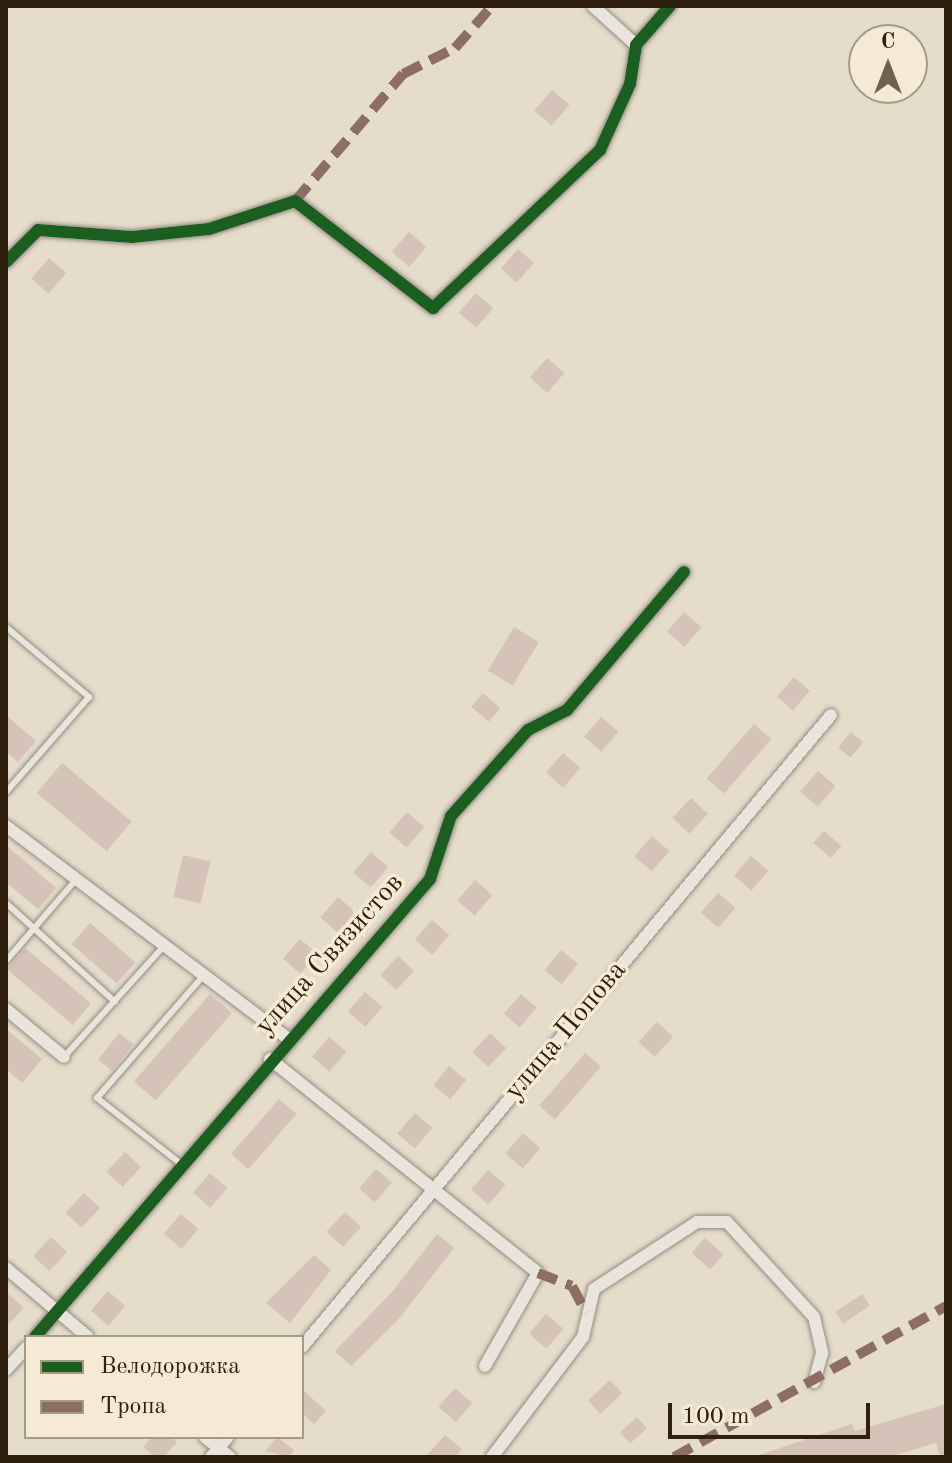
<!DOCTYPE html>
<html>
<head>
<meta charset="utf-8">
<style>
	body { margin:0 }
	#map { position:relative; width:952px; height:1463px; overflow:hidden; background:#e5dcca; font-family:"Old Standard TT",serif }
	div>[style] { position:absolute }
	.building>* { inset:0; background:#d4c3b6; transform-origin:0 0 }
	.roads { filter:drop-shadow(0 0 2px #948d81) drop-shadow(0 0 2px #948d81) }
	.service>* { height:6px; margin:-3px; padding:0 3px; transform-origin:3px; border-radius:3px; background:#eae5dc }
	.minor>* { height:12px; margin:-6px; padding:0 6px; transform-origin:6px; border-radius:6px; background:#eae5dc }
	.quiet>* { height:10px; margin-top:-5px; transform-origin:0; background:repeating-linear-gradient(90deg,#8d6e63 0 20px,transparent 0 30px) }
	.cycleway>* { height:12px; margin:-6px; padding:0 6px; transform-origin:6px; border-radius:6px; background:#1b5e20 }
	span { translate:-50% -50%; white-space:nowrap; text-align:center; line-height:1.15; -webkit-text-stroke:7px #f5ebd5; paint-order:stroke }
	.street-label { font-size:28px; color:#2e200d }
	.frame { position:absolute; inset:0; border:8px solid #2e200d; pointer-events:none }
	.legend { position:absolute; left:24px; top:1335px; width:280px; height:104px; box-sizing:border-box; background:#f5ebd5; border:2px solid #a59a85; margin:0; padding:10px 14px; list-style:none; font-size:24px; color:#2e200d }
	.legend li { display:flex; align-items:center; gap:16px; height:40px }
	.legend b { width:40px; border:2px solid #a59a85 }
	.north { position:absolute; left:848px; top:24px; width:80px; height:80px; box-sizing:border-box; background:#f5ebd5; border:2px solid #a59a85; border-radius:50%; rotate:0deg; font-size:22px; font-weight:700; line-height:32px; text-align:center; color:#2e200d }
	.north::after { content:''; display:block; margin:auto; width:28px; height:36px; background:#6e624f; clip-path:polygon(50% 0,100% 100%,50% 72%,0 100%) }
	.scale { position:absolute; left:668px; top:1403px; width:202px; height:36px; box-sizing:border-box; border:4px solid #2e200d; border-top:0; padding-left:10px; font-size:24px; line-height:28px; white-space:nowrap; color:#2e200d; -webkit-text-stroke:6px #f5ebd5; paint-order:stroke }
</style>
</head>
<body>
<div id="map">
	<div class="building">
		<i style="left:552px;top:90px;width:23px;height:27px;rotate:41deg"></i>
		<i style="left:409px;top:232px;width:23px;height:26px;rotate:41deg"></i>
		<i style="left:518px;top:249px;width:21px;height:26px;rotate:41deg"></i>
		<i style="left:49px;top:258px;width:23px;height:27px;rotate:41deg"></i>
		<i style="left:476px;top:293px;width:23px;height:26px;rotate:41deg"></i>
		<i style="left:547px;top:358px;width:23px;height:26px;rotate:41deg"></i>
		<i style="left:684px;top:612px;width:23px;height:26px;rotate:41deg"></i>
		<i style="left:514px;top:627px;width:29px;height:51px;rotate:31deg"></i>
		<i style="left:794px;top:677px;width:21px;height:26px;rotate:41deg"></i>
		<i style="left:483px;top:693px;width:23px;height:18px;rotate:41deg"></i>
		<i style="clip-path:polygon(6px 715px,36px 741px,18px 762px,6px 752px)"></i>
		<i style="left:601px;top:717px;width:23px;height:26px;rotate:41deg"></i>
		<i style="left:754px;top:724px;width:23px;height:72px;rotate:41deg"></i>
		<i style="left:851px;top:732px;width:16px;height:20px;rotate:40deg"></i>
		<i style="left:563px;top:753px;width:23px;height:26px;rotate:41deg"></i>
		<i style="left:62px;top:763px;width:91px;height:39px;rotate:40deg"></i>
		<i style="left:818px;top:771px;width:23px;height:27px;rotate:41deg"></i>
		<i style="left:691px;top:798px;width:23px;height:27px;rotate:43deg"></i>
		<i style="left:407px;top:812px;width:23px;height:27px;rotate:41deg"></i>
		<i style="left:824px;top:831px;width:23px;height:16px;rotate:41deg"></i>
		<i style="left:652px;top:836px;width:23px;height:27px;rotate:41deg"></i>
		<i style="clip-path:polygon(6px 845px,56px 888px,38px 909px,6px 882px)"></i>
		<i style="left:371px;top:852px;width:23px;height:27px;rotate:41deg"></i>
		<i style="left:183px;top:855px;width:28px;height:43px;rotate:13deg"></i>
		<i style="left:751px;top:856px;width:23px;height:26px;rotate:41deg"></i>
		<i style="left:475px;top:880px;width:23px;height:27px;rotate:41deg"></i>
		<i style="left:718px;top:893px;width:23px;height:26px;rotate:41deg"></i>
		<i style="left:338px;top:897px;width:23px;height:27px;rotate:41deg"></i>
		<i style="left:432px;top:920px;width:23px;height:26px;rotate:41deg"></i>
		<i style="left:90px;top:923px;width:60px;height:28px;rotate:41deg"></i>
		<i style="left:300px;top:939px;width:23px;height:26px;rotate:41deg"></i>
		<i style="left:25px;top:948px;width:86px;height:28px;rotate:40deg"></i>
		<i style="left:561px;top:950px;width:22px;height:26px;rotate:39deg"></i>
		<i style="left:398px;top:956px;width:22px;height:26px;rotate:43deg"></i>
		<i style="left:365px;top:992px;width:23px;height:26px;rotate:41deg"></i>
		<i style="left:210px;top:994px;width:29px;height:116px;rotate:41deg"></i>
		<i style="left:521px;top:994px;width:21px;height:26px;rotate:41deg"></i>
		<i style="left:657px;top:1022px;width:22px;height:27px;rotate:43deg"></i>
		<i style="clip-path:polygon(6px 1029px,42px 1059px,22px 1083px,6px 1069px)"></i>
		<i style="left:119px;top:1033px;width:18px;height:34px;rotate:38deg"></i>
		<i style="left:490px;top:1033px;width:22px;height:26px;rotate:43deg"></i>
		<i style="left:329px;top:1037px;width:23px;height:26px;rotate:41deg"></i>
		<i style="left:585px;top:1053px;width:21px;height:70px;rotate:41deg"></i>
		<i style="left:449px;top:1066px;width:22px;height:25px;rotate:39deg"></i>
		<i style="left:279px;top:1099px;width:23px;height:73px;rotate:41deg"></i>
		<i style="left:415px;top:1113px;width:23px;height:27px;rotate:41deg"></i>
		<i style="left:523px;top:1133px;width:23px;height:27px;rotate:41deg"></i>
		<i style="left:125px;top:1152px;width:22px;height:27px;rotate:43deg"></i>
		<i style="left:376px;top:1169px;width:21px;height:26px;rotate:41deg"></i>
		<i style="left:488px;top:1170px;width:23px;height:26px;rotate:41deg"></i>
		<i style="left:210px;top:1173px;width:23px;height:26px;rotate:41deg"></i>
		<i style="left:84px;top:1193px;width:22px;height:27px;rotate:43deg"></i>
		<i style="left:345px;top:1212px;width:22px;height:27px;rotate:43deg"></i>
		<i style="left:181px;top:1214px;width:23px;height:26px;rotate:41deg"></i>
		<i style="clip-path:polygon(437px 1234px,454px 1248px,398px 1320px,351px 1366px,335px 1351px,393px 1291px)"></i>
		<i style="left:51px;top:1237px;width:22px;height:26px;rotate:43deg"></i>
		<i style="left:705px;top:1238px;width:25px;height:20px;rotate:42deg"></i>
		<i style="clip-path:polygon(314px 1255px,331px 1270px,290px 1323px,266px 1303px)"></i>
		<i style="left:108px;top:1291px;width:23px;height:26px;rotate:41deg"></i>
		<i style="clip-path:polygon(6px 1292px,24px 1308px,6px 1327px)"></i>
		<i style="left:862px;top:1294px;width:14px;height:32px;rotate:56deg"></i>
		<i style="left:546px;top:1314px;width:23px;height:26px;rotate:41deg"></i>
		<i style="left:610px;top:1380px;width:18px;height:30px;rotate:47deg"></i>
		<i style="left:455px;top:1388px;width:23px;height:25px;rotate:41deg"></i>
		<i style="clip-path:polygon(302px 1389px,326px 1411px,314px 1424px,302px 1413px)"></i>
		<i style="clip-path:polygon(946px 1404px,946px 1457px,940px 1457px,936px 1443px,889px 1457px,753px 1457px,852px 1424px,855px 1431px)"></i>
		<i style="left:637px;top:1417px;width:15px;height:23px;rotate:48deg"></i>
		<i style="clip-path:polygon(445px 1435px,462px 1449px,455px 1457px,425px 1457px)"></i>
		<i style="clip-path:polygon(152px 1437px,172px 1437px,177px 1442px,164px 1457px,155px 1457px,143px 1447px)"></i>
		<i style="clip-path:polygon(277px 1437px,294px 1450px,289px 1457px,265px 1451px)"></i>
	</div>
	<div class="roads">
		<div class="service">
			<i style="left:6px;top:627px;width:109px;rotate:40.1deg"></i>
			<i style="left:89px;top:697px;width:126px;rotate:131.1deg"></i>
			<i style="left:6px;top:903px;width:147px;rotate:42.2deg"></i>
			<i style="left:6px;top:961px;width:104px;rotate:-49.3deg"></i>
			<i style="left:64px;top:1057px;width:147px;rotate:-48deg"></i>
			<i style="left:181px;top:1164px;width:107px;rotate:-141.8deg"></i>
			<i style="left:97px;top:1098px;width:162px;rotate:-49deg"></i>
		</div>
		<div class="minor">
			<i style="left:593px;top:6px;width:58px;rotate:42.2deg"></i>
			<i style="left:6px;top:262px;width:45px;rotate:-45deg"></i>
			<i style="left:38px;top:230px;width:94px;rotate:4.3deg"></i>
			<i style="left:132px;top:237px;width:77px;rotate:-5.9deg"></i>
			<i style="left:209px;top:229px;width:90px;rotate:-18deg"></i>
			<i style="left:295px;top:201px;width:175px;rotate:37.8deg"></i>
			<i style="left:433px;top:308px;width:230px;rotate:-43.4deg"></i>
			<i style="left:600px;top:150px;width:72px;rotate:-65.6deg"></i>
			<i style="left:630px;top:84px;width:39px;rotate:-81deg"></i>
			<i style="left:636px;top:45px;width:52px;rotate:-48.9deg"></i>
			<i style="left:6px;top:826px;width:352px;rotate:37deg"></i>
			<i style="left:6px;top:1009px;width:75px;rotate:39.6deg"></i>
			<i style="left:270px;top:1059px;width:343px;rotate:38.6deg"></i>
			<i style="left:538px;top:1273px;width:107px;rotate:119.7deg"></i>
			<i style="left:6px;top:1268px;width:107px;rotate:40.1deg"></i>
			<i style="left:35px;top:1337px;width:605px;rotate:-49.22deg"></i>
			<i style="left:430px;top:879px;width:66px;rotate:-71.6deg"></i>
			<i style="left:451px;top:816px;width:115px;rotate:-48.2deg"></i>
			<i style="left:528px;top:730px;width:44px;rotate:-27.1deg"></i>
			<i style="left:567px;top:710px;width:181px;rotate:-49.7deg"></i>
			<i style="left:302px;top:1347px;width:824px;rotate:-50.07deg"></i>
			<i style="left:6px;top:1370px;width:30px;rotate:-48deg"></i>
			<i style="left:205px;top:1437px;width:32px;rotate:39deg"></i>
			<i style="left:211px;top:1457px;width:26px;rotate:-50deg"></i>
			<i style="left:492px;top:1457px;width:151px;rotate:-52.8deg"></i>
			<i style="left:583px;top:1337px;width:49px;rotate:-77.1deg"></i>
			<i style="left:594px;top:1289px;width:123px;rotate:-33deg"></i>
			<i style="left:697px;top:1222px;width:30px"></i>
			<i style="left:727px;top:1222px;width:129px;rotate:47.5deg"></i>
			<i style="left:814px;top:1317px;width:37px;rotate:77deg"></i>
			<i style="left:822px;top:1353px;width:30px;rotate:105deg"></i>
		</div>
	</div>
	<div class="quiet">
		<i style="left:295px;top:201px;width:167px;rotate:-49.6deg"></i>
		<i style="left:403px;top:74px;width:58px;rotate:-26.6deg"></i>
		<i style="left:455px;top:48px;width:56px;rotate:-48.6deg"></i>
		<i style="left:538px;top:1273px;width:36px;rotate:21deg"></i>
		<i style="left:572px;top:1286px;width:30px;rotate:62deg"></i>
		<i style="left:674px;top:1457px;width:311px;rotate:-29deg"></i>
	</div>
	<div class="cycleway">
		<i style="left:6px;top:262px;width:45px;rotate:-45deg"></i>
		<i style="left:38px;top:230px;width:94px;rotate:4.3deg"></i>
		<i style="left:132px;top:237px;width:77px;rotate:-5.9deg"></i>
		<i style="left:209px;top:229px;width:90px;rotate:-18deg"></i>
		<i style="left:295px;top:201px;width:175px;rotate:37.8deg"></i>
		<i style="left:433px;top:308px;width:230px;rotate:-43.4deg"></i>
		<i style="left:600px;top:150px;width:72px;rotate:-65.6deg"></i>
		<i style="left:630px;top:84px;width:39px;rotate:-81deg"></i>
		<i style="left:636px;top:45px;width:52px;rotate:-48.9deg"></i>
		<i style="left:35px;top:1337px;width:605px;rotate:-49.22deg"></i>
		<i style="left:430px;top:879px;width:66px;rotate:-71.6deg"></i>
		<i style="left:451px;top:816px;width:115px;rotate:-48.2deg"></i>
		<i style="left:528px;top:730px;width:44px;rotate:-27.1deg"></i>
		<i style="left:567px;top:710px;width:181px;rotate:-49.7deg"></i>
	</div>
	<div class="street-label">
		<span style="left:330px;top:955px;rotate:-48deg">улица Связистов</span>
		<span style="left:566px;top:1031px;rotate:-50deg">улица Попова</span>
	</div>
	<div class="frame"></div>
	<ul class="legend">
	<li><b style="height:10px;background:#1b5e20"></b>Велодорожка</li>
	<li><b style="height:10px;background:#8d6e63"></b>Тропа</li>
	</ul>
	<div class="north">С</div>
	<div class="scale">100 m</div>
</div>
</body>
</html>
